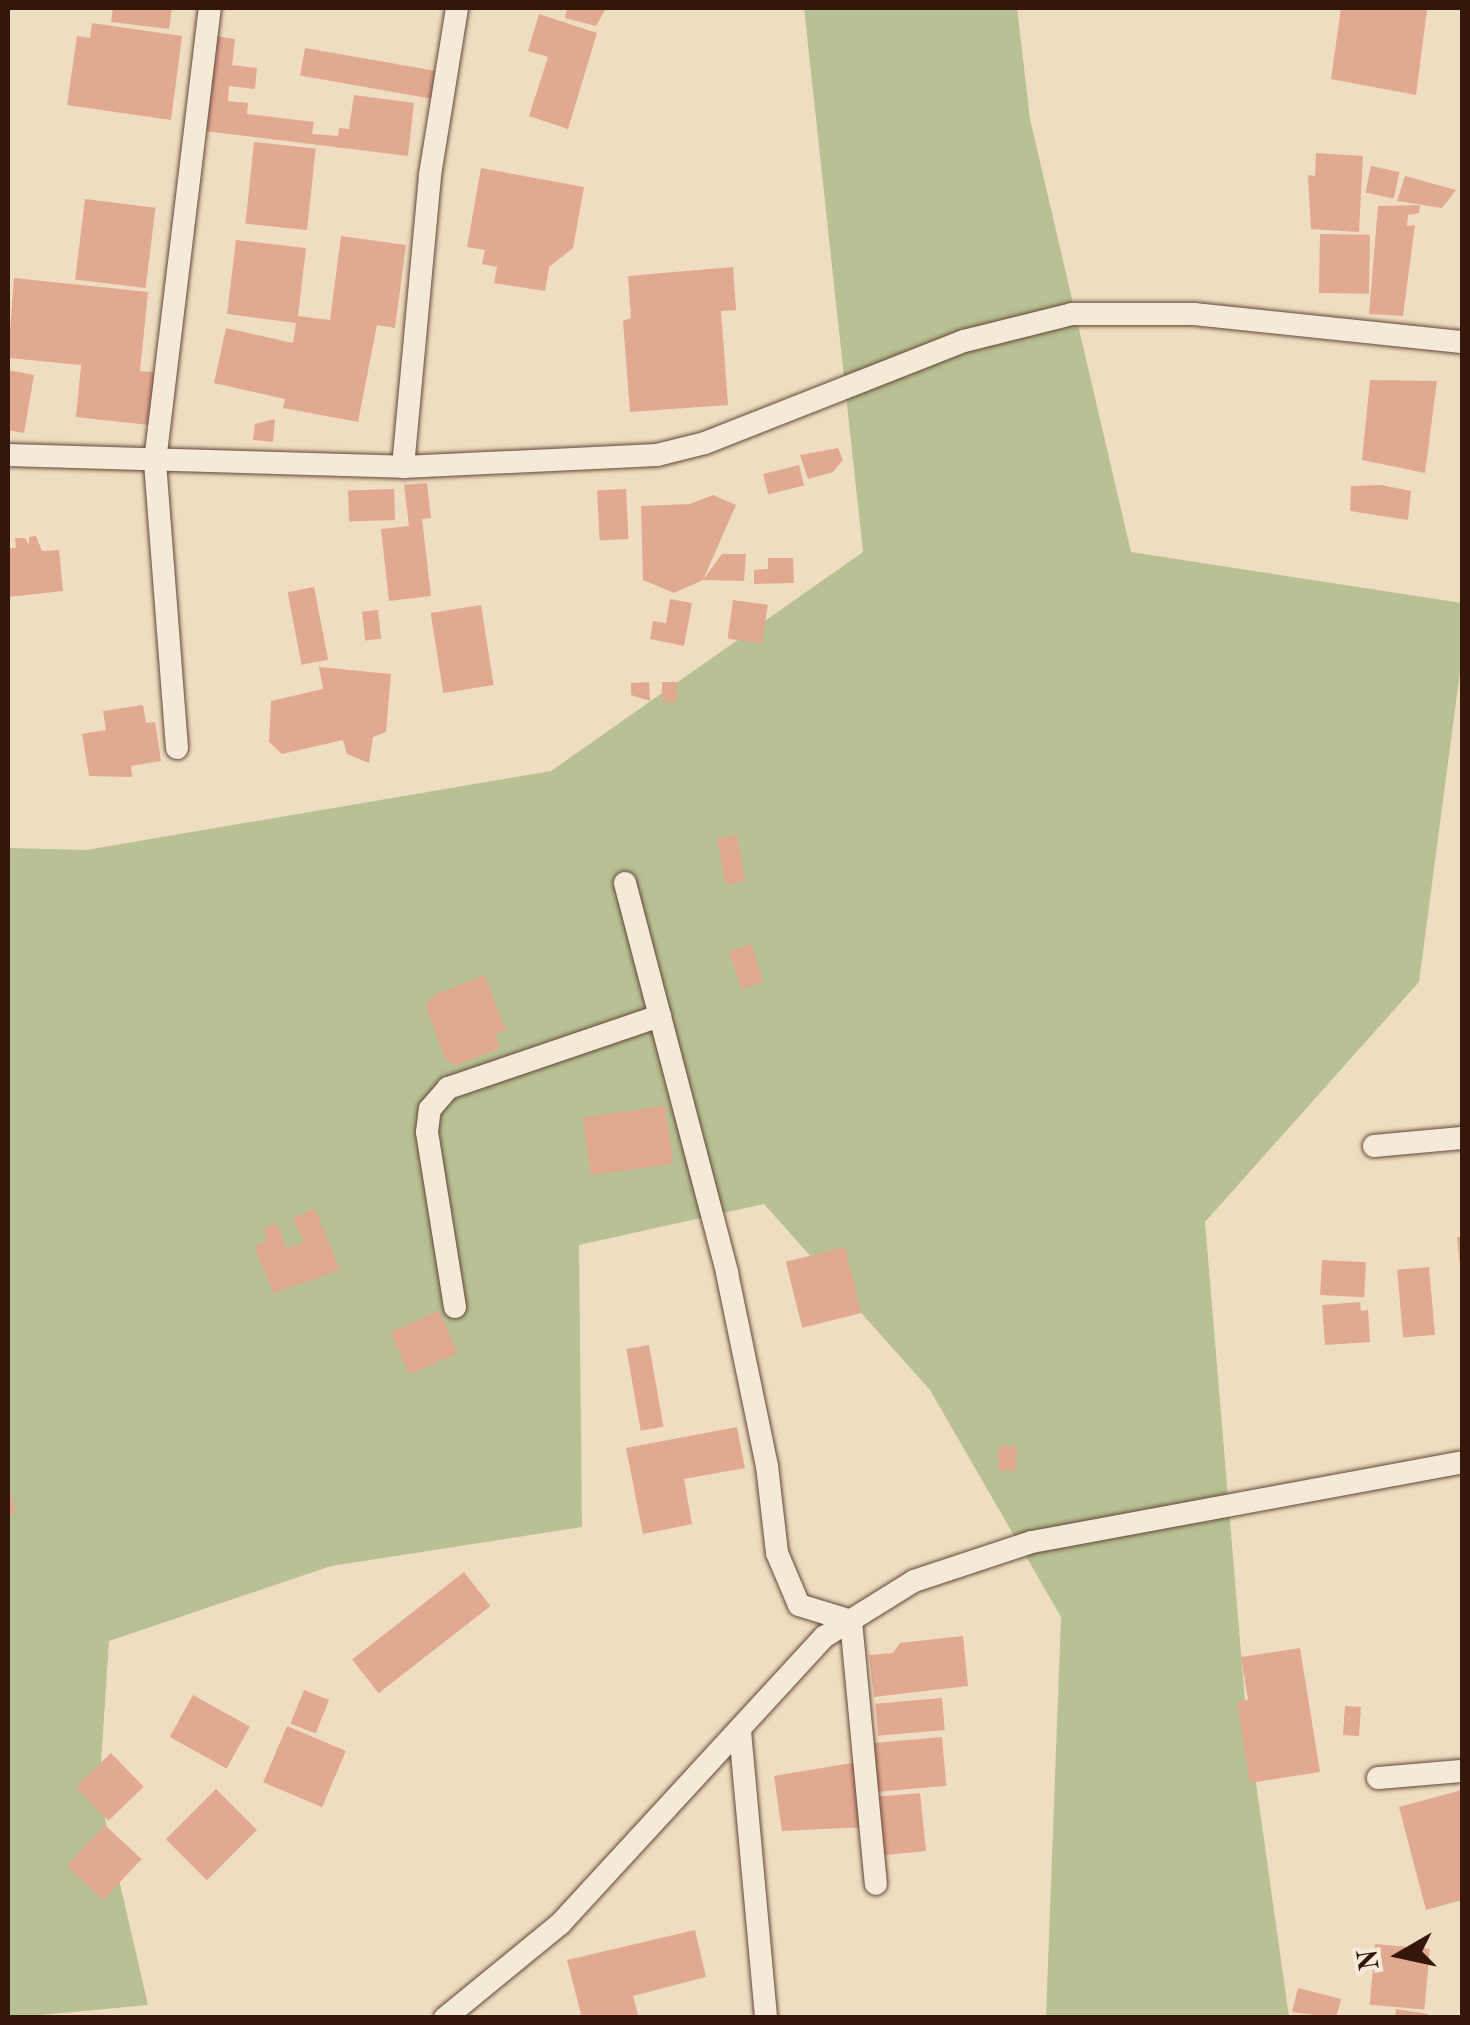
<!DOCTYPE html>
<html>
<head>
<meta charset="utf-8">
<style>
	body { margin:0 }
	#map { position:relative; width:1470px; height:2025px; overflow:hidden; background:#efddc1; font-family:"Old Standard TT",serif }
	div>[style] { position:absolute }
	.green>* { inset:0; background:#b8c193 }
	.building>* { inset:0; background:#e2a991; transform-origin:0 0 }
	.roads { filter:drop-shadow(0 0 2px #644838) drop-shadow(0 0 2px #644838) }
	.street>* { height:22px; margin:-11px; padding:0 11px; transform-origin:11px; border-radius:11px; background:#f5e9d7 }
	span { translate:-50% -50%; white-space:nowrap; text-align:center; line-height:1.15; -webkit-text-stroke:9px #f5e9d7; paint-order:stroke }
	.frame { position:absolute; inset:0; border:10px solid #35160b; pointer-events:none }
	.north { position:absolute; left:1350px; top:1905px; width:100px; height:100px; -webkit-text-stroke:8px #f5e9d7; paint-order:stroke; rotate:261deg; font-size:28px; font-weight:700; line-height:40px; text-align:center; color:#35160b }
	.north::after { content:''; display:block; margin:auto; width:35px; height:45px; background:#35160b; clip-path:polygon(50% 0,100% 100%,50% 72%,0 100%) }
</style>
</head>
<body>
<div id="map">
	<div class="green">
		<i style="clip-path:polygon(804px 8px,1017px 8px,1030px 119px,1131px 552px,1462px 603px,1462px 657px,1419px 982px,1205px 1222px,1246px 1712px,1289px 2017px,1046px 2017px,1061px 1617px,930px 1390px,764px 1204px,579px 1245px,582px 1527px,331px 1566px,109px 1641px,99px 1793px,148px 2005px,8px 2018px,8px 848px,86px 850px,551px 771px,863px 552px)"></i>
	</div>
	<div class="building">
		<i style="clip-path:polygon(113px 8px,172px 8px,169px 29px,111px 22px)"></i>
		<i style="clip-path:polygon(567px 8px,606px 8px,596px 26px,565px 18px)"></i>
		<i style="clip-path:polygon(1341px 8px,1427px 10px,1416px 95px,1331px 79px)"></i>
		<i style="clip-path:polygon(539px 14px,597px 33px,568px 129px,529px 116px,548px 57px,528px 51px)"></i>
		<i style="clip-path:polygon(92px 23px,182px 36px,171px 120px,67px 105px,77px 36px,90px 38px)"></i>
		<i style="clip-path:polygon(209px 35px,235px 39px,232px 65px,257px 68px,255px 89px,229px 86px,228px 101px,248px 103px,247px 114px,314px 122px,312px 134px,338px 136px,339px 128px,349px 129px,354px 95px,414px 103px,408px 156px,197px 130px)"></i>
		<i style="left:305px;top:48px;width:136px;height:28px;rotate:10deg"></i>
		<i style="left:254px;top:142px;width:62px;height:82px;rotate:6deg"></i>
		<i style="clip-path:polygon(1316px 153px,1363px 156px,1359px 232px,1311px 229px,1308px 175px,1315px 176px)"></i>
		<i style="left:1371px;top:166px;width:29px;height:27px;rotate:12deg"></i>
		<i style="clip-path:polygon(481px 168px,584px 187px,573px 248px,549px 267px,545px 291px,494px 283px,497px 267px,482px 264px,485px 250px,467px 247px)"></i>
		<i style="clip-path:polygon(1405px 176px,1456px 190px,1442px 208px,1397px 201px)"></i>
		<i style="left:85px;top:199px;width:71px;height:81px;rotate:7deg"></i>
		<i style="clip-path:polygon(1420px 205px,1419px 213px,1408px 215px,1407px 226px,1415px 225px,1403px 316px,1369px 314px,1378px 206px)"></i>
		<i style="left:1320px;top:234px;width:50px;height:59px;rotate:1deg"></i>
		<i style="clip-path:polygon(341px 236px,406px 245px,395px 328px,377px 325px,358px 422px,283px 408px,285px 399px,214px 383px,226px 328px,293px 343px,296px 323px,227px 314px,236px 240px,306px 248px,298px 316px,330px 320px)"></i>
		<i style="clip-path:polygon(733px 267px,736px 310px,721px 311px,728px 405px,630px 412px,623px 321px,631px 318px,628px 276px)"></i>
		<i style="clip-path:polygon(14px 278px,148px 292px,140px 371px,163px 373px,158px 426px,76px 417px,81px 365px,8px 358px)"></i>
		<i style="clip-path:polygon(8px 370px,34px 375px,24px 433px,8px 430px)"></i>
		<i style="clip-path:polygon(1370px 380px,1437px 381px,1425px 473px,1362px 460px)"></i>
		<i style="clip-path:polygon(275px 419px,273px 442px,253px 440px,255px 424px)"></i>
		<i style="clip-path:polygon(838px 448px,843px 460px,833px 472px,808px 479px,800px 455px)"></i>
		<i style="left:799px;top:465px;width:21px;height:37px;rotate:76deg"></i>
		<i style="clip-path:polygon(427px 483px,431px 518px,422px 519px,431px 596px,389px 601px,381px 529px,409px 526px,404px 485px)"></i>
		<i style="clip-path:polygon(1381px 485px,1411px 491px,1408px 520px,1350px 511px,1351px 486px)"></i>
		<i style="left:394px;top:489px;width:31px;height:46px;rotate:88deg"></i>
		<i style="left:626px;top:489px;width:50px;height:29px;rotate:87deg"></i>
		<i style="clip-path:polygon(713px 495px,736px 505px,703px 580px,674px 593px,643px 580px,641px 506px,690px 504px)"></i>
		<i style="clip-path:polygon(36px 536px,42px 551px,59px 550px,63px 591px,8px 597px,8px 548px,16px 548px,15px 538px,25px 538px,29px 545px,29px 537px)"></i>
		<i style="clip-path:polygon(722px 554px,746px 554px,744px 581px,703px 580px)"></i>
		<i style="clip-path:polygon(768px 558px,793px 558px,794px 583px,754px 584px,754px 570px,768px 569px)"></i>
		<i style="left:314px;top:587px;width:74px;height:27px;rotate:79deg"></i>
		<i style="clip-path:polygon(670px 599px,692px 603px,684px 646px,650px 639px,653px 621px,666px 623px)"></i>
		<i style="left:733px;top:600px;width:35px;height:39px;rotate:8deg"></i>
		<i style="left:481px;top:605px;width:81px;height:51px;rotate:81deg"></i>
		<i style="left:378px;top:610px;width:29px;height:16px;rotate:84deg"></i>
		<i style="clip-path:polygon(319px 667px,391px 674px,386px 732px,373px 737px,369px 763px,347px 754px,343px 740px,282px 754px,269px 742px,271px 701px,323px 689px)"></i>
		<i style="clip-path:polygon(649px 682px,650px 701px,631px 695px,631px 683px)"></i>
		<i style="left:662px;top:682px;width:15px;height:20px"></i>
		<i style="clip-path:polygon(143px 705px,146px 723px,155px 722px,161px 761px,131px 766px,132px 777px,89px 776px,82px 734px,106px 730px,103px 711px)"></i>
		<i style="left:737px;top:835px;width:47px;height:20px;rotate:80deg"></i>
		<i style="left:751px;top:944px;width:40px;height:23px;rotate:72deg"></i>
		<i style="clip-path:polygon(484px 975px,506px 1030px,495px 1034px,500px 1048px,455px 1066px,445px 1058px,426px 1007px,430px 997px)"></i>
		<i style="left:665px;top:1106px;width:58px;height:83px;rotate:82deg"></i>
		<i style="clip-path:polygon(315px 1209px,340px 1270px,274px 1293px,254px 1246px,268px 1240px,263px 1229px,277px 1223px,287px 1249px,304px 1242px,293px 1218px)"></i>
		<i style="clip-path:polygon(1457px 1237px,1462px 1237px,1462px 1266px,1460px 1266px)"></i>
		<i style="left:845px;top:1247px;width:68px;height:61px;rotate:76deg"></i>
		<i style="left:1322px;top:1260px;width:44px;height:35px;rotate:3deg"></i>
		<i style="left:1429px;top:1267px;width:68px;height:32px;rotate:85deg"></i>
		<i style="clip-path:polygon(1360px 1302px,1361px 1311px,1368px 1310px,1370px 1342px,1325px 1345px,1322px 1305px)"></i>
		<i style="left:439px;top:1311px;width:46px;height:53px;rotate:66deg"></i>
		<i style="left:649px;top:1345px;width:83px;height:23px;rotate:80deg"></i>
		<i style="clip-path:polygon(737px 1427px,745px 1468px,684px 1479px,692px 1524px,643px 1534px,626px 1448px)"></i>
		<i style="left:999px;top:1446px;width:18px;height:24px;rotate:3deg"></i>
		<i style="clip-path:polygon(8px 1485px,16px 1512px,8px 1515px)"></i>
		<i style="left:464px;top:1572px;width:43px;height:142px;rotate:52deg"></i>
		<i style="clip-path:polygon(963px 1636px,968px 1686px,874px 1697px,869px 1655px,893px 1653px,900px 1643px)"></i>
		<i style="clip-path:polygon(1300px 1648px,1320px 1772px,1250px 1783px,1237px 1701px,1248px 1700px,1241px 1657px)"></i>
		<i style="left:304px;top:1690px;width:27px;height:36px;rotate:22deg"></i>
		<i style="left:193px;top:1695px;width:65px;height:48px;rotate:29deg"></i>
		<i style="left:942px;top:1698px;width:32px;height:67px;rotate:85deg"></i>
		<i style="left:1345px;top:1706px;width:16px;height:29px;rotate:4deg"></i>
		<i style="left:287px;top:1726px;width:64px;height:61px;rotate:23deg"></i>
		<i style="left:942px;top:1737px;width:49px;height:74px;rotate:85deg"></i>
		<i style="left:111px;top:1753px;width:47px;height:49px;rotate:46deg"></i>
		<i style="clip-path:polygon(858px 1762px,865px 1827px,782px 1831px,774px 1776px)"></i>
		<i style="left:216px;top:1789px;width:58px;height:71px;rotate:45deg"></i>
		<i style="clip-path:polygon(1462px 1790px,1462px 1900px,1426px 1910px,1399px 1807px)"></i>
		<i style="clip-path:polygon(920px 1793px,926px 1851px,885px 1855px,873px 1797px)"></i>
		<i style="left:105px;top:1825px;width:50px;height:56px;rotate:43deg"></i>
		<i style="clip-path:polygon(695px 1930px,706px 1977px,633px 1996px,639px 2018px,582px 2018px,567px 1960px)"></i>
		<i style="left:1375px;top:1944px;width:55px;height:61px;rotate:5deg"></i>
		<i style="clip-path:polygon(1298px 1988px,1341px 1999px,1336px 2018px,1292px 2012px)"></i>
		<i style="clip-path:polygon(1396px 2009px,1428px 2014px,1428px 2018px,1395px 2018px)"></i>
	</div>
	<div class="roads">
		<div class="street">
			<i style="left:8px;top:455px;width:395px;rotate:1.7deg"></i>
			<i style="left:403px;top:467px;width:254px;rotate:-2.7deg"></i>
			<i style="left:657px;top:455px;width:49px;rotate:-14deg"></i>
			<i style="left:705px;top:443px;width:278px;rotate:-21.5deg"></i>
			<i style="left:964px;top:341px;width:111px;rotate:-14deg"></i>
			<i style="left:1072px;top:314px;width:122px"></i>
			<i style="left:1194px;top:314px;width:269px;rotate:6deg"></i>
			<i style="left:403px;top:467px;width:293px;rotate:-84.7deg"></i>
			<i style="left:430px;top:175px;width:169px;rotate:-80.8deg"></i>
			<i style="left:177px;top:748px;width:288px;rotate:-94.4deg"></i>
			<i style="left:155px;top:461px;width:456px;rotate:-83.1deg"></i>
			<i style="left:625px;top:883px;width:403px;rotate:75.3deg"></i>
			<i style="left:727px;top:1273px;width:197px;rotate:78.3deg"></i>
			<i style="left:767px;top:1466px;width:88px;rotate:83.4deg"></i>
			<i style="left:777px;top:1553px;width:56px;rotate:67.1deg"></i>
			<i style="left:799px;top:1605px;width:54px;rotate:17.1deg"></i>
			<i style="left:851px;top:1621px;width:264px;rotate:84.6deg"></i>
			<i style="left:1374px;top:1146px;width:88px;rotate:-5.2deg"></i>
			<i style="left:455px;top:1307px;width:177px;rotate:-99.1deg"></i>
			<i style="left:427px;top:1132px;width:23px;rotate:-83deg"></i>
			<i style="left:430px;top:1109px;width:28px;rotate:-49deg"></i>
			<i style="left:448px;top:1088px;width:224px;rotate:-18.8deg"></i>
			<i style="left:740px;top:1731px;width:288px;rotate:84.8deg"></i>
			<i style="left:1378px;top:1778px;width:84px;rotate:-4.8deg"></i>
			<i style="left:445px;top:2018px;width:149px;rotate:-39.3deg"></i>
			<i style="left:560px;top:1924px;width:390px;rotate:-47.4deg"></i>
			<i style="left:824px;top:1637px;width:106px;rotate:-31.9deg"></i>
			<i style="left:914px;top:1581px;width:124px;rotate:-18.3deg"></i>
			<i style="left:1032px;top:1542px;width:437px;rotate:-10.5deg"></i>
		</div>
	</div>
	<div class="frame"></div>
	<div class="north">N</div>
</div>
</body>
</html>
